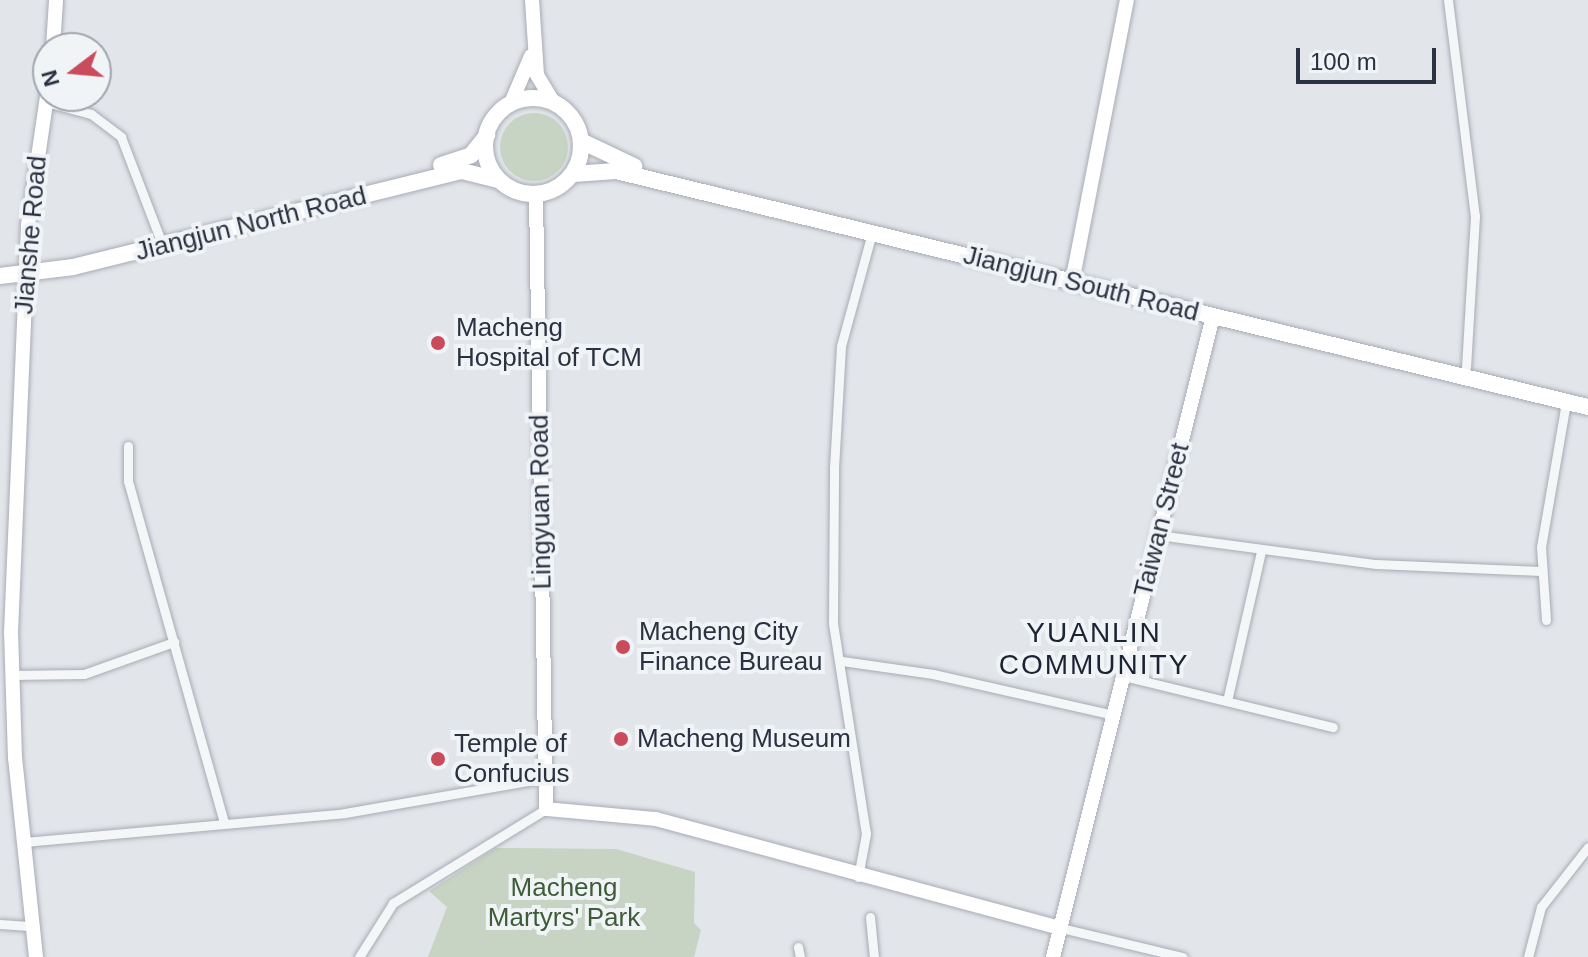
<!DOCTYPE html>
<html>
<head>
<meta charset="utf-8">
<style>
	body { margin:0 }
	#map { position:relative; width:1588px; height:957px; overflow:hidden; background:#e2e5ea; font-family:Helvetica,sans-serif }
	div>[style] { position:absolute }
	.green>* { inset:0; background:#c7d3c3 }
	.round { border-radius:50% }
	.roads { filter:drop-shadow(0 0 2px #a7acb4) drop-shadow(0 0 2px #a7acb4) }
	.street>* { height:9px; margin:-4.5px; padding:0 4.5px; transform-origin:4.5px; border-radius:4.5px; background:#f4f6f8 }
	.secondary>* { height:14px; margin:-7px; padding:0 7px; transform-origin:7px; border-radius:7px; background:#fff }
	.highway>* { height:16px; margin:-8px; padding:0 8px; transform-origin:8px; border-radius:8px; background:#fff }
	.highway>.ring { margin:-8px; padding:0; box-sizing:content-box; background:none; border:16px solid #fff; border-radius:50% }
	.dots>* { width:22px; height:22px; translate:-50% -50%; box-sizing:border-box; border:4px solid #f1f4f7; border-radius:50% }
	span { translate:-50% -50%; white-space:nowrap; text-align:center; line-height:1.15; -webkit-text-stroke:8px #f1f4f7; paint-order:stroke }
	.street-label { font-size:26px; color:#2a3241 }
	.poi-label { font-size:26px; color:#2a3241 }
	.left { translate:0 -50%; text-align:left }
	.park-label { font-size:26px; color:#3e5c38 }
	.neighbourhood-label { font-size:28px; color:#1c2332; letter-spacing:2px }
	.north { position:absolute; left:32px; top:32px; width:80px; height:80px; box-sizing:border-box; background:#f1f4f7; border:2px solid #a1a6ae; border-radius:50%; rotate:254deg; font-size:22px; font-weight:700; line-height:32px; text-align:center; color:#2a3241 }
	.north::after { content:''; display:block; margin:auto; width:28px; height:36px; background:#ca4b5b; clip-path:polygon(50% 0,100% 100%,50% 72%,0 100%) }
	.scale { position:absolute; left:1296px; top:48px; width:140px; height:36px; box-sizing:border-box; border:4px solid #2a3241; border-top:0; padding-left:10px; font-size:24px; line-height:28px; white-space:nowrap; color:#2a3241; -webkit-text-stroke:6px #f1f4f7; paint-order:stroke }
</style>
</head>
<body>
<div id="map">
	<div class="green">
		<i class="round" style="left:500px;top:113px;width:68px;height:68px"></i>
		<i style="clip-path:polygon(496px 848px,616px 849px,695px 872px,694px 923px,701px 930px,694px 957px,428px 957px,447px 907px,429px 891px)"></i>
	</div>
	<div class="roads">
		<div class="street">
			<i style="left:1448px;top:0;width:218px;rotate:82.9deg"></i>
			<i style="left:1475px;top:216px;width:151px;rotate:93.4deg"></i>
			<i style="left:46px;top:102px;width:47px;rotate:14.9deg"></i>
			<i style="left:91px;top:114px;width:38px;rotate:37deg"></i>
			<i style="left:121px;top:137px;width:106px;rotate:69deg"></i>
			<i style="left:128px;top:446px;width:35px;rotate:90deg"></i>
			<i style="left:128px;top:481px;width:354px;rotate:74.3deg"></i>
			<i style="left:1158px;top:535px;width:220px;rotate:7.6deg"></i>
			<i style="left:1376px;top:564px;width:165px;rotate:2.4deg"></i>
			<i style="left:1546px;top:620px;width:73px;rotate:-93.9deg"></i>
			<i style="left:1541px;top:547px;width:147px;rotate:-80.2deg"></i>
			<i style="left:842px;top:661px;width:92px;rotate:8.1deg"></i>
			<i style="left:933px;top:674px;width:186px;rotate:12.8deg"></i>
			<i style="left:11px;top:675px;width:73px;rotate:-0.8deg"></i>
			<i style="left:84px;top:674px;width:96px;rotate:-19.6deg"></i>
			<i style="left:1123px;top:676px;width:216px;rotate:13.7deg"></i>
			<i style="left:1227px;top:701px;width:154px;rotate:-77.2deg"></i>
			<i style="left:23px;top:842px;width:323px;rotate:-5.1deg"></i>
			<i style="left:345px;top:813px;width:204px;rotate:-9.9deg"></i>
			<i style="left:858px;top:877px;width:44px;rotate:-79.5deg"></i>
			<i style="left:866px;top:834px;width:214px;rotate:-98.9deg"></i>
			<i style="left:833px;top:623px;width:155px;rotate:-89.6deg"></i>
			<i style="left:834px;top:468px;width:122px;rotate:-86.7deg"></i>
			<i style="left:841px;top:346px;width:117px;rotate:-74.7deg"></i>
			<i style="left:870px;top:917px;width:40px;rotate:84.3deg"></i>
			<i style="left:0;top:924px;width:32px;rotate:4deg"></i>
			<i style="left:1061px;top:928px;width:125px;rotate:13.4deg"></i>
			<i style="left:798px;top:947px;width:10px;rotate:79deg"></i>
			<i style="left:359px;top:957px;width:64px;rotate:-57.8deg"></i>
			<i style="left:393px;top:903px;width:180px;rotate:-31.6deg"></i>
			<i style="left:1528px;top:957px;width:52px;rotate:-75.4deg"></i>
			<i style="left:1541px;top:907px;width:76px;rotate:-51.9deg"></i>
		</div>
		<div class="secondary">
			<i style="left:532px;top:0;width:75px;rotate:86.2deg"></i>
			<i style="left:537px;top:75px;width:31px;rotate:59deg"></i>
			<i style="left:53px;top:48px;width:48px;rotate:-86.4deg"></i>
			<i style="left:511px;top:103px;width:51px;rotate:-66.9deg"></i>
			<i style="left:536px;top:195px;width:614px;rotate:89.07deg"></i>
			<i style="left:546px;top:809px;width:110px;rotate:5.2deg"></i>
			<i style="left:656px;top:819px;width:419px;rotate:15.1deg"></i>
			<i style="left:1074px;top:272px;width:277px;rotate:-79deg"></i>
			<i style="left:36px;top:957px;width:200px;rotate:-96deg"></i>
			<i style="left:15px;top:758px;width:125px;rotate:-91.8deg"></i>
			<i style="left:11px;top:633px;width:408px;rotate:-87.6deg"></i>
			<i style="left:28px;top:225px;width:137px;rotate:-81.6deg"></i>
			<i style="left:1053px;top:957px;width:661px;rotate:-75.98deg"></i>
		</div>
		<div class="highway">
			<i class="ring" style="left:485px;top:98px;width:80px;height:80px"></i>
			<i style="left:581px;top:141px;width:59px;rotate:25.3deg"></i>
			<i style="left:441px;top:165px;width:32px;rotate:-18deg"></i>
			<i style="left:471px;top:155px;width:26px;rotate:-51deg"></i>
			<i style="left:573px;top:174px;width:43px;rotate:-4deg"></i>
			<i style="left:616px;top:171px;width:1000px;rotate:13.65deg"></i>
			<i style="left:0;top:276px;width:74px;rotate:-7deg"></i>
			<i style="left:73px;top:267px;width:401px;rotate:-13.9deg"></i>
			<i style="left:462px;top:171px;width:38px;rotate:14deg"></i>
		</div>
	</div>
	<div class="dots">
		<i style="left:438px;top:343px;background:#ca4b5b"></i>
		<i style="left:623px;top:647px;background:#ca4b5b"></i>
		<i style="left:621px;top:739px;background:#ca4b5b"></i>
		<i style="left:438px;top:759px;background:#ca4b5b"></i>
	</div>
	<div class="street-label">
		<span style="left:251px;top:224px;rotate:-14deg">Jiangjun North Road</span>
		<span style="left:31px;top:235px;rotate:-85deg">Jianshe Road</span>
		<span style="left:1081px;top:284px;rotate:14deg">Jiangjun South Road</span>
		<span style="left:541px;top:502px;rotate:-91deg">Lingyuan Road</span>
		<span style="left:1162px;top:520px;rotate:-76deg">Taiwan Street</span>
	</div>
	<div class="poi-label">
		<span class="left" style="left:456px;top:343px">Macheng<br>Hospital of TCM</span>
		<span class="left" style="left:639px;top:647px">Macheng City<br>Finance Bureau</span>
		<span class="left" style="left:637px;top:739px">Macheng Museum</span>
		<span class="left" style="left:454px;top:759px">Temple of<br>Confucius</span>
	</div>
	<div class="park-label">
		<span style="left:564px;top:903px">Macheng<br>Martyrs' Park</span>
	</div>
	<div class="neighbourhood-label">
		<span style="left:1094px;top:649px">YUANLIN<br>COMMUNITY</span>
	</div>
	<div class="north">N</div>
	<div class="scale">100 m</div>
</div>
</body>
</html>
